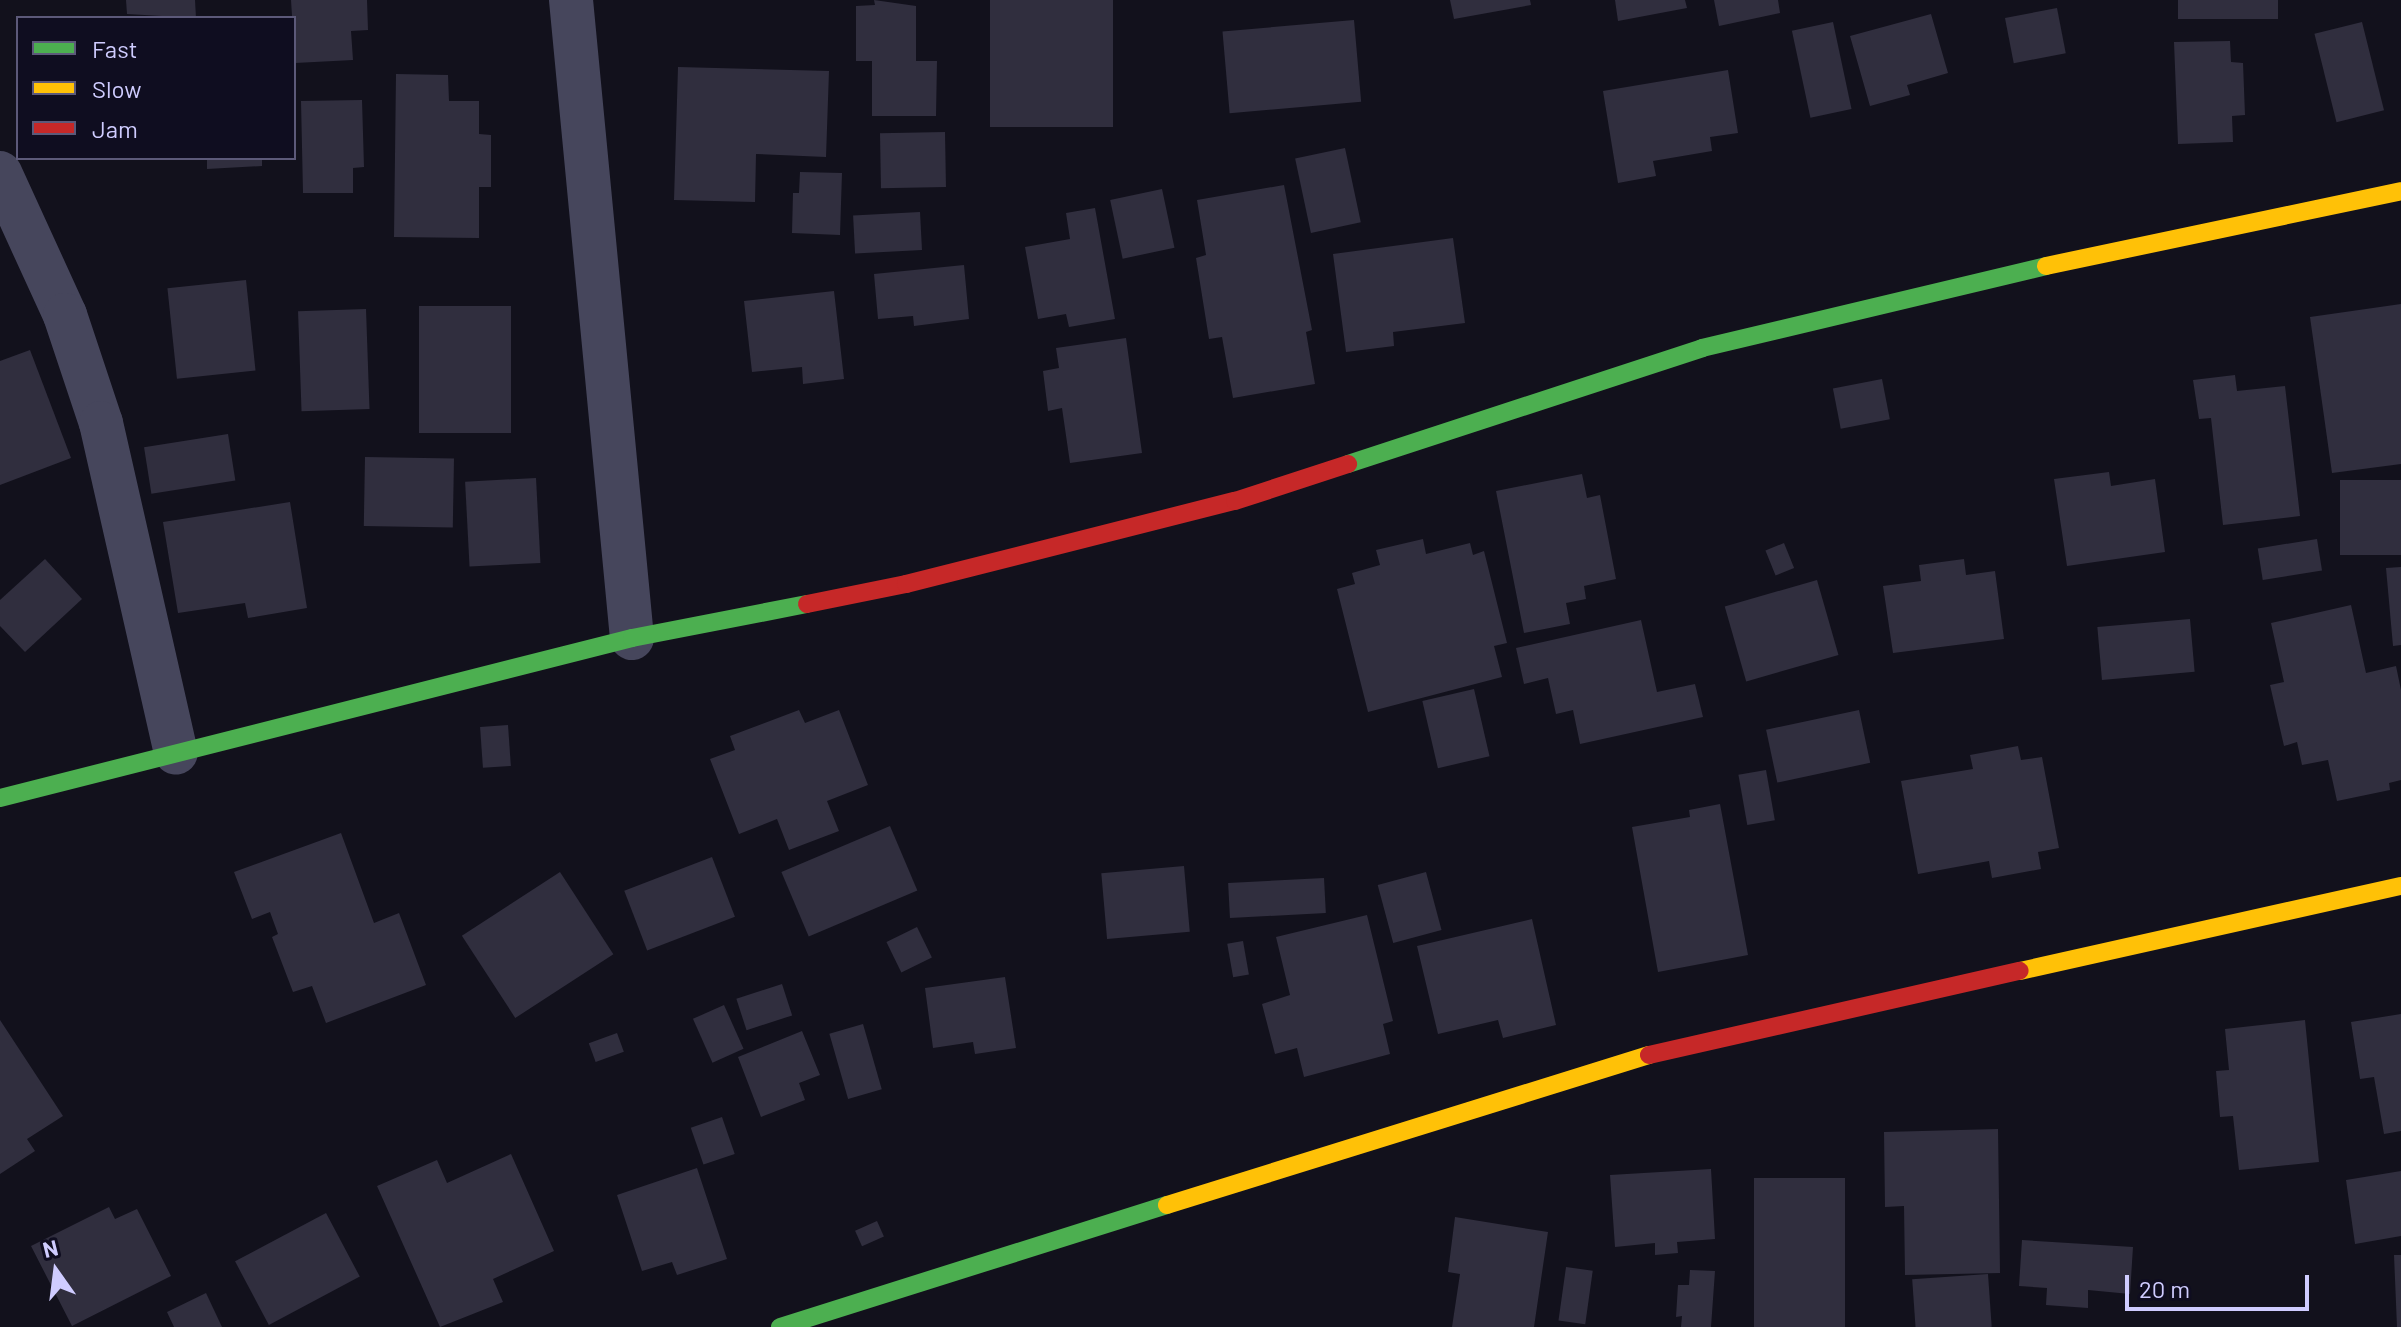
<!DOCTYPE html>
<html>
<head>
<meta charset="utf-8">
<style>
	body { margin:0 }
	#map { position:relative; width:2401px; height:1327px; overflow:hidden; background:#12111c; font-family:Barlow,sans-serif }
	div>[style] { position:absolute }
	.building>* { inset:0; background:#302e3e; transform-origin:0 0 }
	.street>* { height:44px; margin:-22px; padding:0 22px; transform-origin:22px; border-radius:22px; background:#46465c }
	.fast>* { height:18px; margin:-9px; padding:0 9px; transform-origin:9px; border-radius:9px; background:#4caf50 }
	.slow>* { height:18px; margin:-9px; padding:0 9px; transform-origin:9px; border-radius:9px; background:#ffc107 }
	.jam>* { height:18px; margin:-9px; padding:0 9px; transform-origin:9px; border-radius:9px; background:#c62828 }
	span { translate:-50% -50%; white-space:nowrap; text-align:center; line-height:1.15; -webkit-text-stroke:7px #0f0d20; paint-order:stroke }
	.legend { position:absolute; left:16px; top:16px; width:280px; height:144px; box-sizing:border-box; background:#0f0d20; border:2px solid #5c5979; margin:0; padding:10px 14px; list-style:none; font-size:24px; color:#cfccff }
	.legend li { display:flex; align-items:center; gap:16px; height:40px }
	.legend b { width:40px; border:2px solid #5c5979 }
	.north { position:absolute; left:16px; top:1231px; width:80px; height:80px; -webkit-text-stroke:6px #0f0d20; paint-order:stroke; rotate:346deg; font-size:22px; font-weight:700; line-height:32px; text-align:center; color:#cfccff }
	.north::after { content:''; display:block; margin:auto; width:28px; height:36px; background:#cfccff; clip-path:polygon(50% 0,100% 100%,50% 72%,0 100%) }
	.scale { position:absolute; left:2125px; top:1275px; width:184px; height:36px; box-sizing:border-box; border:4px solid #cfccff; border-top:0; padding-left:10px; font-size:24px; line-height:28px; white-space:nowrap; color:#cfccff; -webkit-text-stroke:6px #0f0d20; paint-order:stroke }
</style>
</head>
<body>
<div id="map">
	<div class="building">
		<i style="clip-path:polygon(126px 0,195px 0,196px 18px,127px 14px)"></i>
		<i style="clip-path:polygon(291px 0,367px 0,368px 30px,351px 31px,353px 60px,295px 63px)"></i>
		<i style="clip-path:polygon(874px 0,916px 6px,916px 61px,937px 61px,936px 116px,872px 116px,872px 61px,856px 61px,856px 6px,875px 5px)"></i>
		<i style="left:990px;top:0;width:123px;height:127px"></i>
		<i style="clip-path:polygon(1450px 0,1530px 0,1531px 5px,1454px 19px)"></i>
		<i style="clip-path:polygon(1615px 0,1685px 0,1687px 8px,1618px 21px)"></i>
		<i style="clip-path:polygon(1714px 0,1778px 0,1780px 13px,1719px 26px)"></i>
		<i style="left:2178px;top:0;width:100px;height:19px"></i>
		<i style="left:2057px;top:8px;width:46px;height:53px;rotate:79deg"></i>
		<i style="clip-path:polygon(1931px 14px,1948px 73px,1907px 85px,1910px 95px,1870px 106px,1850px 36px)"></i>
		<i style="left:1354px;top:20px;width:82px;height:132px;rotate:85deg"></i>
		<i style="left:1833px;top:22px;width:89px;height:42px;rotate:78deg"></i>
		<i style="left:2362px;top:22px;width:91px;height:49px;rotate:76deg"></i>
		<i style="clip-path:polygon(2230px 41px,2231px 62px,2243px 63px,2245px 115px,2232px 116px,2233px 142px,2178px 144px,2174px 42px)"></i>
		<i style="clip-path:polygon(678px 67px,829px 71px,826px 157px,756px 154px,755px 202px,674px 200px)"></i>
		<i style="clip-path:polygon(1728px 70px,1738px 133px,1710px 137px,1712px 151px,1653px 161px,1656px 176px,1618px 183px,1603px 91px)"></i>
		<i style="clip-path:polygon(396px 74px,448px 75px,449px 101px,479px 101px,479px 134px,491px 135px,491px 187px,479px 187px,479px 238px,394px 237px)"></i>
		<i style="clip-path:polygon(362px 100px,364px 167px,353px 168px,353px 193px,303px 193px,301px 101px)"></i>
		<i style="left:945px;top:132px;width:55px;height:65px;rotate:89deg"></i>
		<i style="left:1345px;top:148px;width:76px;height:51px;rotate:78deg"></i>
		<i style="clip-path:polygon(207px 158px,262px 158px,262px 166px,207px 169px)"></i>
		<i style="clip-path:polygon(800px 172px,842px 173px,840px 235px,792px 233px,793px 193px,799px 193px)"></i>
		<i style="clip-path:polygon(1284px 185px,1312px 330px,1306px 332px,1315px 384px,1233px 398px,1222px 337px,1209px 339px,1196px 258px,1206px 255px,1197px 200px)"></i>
		<i style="left:1162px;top:189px;width:60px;height:53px;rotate:78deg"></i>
		<i style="clip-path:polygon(1095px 208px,1115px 319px,1069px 327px,1066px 314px,1038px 319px,1025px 247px,1070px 239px,1066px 213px)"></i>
		<i style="left:920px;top:212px;width:38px;height:67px;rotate:87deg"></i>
		<i style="clip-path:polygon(1453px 238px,1465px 323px,1393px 332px,1394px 346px,1346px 352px,1333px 254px)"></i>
		<i style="clip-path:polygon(964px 265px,969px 319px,914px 326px,913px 316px,878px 319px,874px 274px)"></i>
		<i style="left:246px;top:280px;width:91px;height:79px;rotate:84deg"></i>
		<i style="clip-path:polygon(834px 291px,844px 379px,803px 384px,802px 367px,752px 372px,744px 301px)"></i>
		<i style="clip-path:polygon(2401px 304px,2401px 464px,2332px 473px,2310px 317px)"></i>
		<i style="left:511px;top:306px;width:127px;height:92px;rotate:90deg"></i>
		<i style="left:366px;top:309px;width:100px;height:68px;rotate:88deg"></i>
		<i style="clip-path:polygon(1126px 338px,1142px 453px,1070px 463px,1062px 408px,1048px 411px,1043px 371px,1059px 368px,1056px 348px)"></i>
		<i style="clip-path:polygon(30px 350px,71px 458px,0 485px,0 361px)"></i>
		<i style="clip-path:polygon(2235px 375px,2237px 391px,2285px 386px,2300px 516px,2223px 525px,2211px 418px,2199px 419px,2193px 380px)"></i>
		<i style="left:1882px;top:379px;width:41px;height:50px;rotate:79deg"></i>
		<i style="left:228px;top:434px;width:47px;height:85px;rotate:81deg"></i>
		<i style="left:365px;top:457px;width:89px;height:69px;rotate:1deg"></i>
		<i style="clip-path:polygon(2109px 472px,2111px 486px,2155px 479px,2165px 552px,2067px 566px,2054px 479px)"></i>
		<i style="clip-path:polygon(1582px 474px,1587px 498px,1600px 495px,1616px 579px,1584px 586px,1586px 599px,1566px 603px,1570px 624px,1524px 633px,1496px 491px)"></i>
		<i style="left:536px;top:478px;width:85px;height:71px;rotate:87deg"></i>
		<i style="left:2401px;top:480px;width:75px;height:61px;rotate:90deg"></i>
		<i style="clip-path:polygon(290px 502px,307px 608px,248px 618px,245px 603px,178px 613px,163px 522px)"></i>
		<i style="clip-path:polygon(1423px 539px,1426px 554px,1470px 543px,1473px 555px,1484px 551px,1507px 643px,1494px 646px,1502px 677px,1368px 712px,1337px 589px,1355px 584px,1352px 573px,1380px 565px,1376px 550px)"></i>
		<i style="left:2317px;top:539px;width:32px;height:60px;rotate:81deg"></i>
		<i style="left:1784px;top:543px;width:27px;height:20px;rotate:68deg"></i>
		<i style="clip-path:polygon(45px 559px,82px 599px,25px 652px,0 626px,0 600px)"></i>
		<i style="clip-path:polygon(1964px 559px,1966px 575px,1995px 571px,2004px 639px,1893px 653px,1883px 586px,1921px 581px,1919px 565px)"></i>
		<i style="clip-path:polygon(2401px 567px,2401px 645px,2393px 646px,2386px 568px)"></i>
		<i style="left:1817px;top:580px;width:78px;height:96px;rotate:74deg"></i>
		<i style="clip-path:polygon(2351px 605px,2366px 673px,2396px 666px,2401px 690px,2401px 780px,2389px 783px,2390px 790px,2337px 801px,2328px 760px,2302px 765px,2297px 742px,2284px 746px,2270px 685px,2284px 682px,2271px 623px)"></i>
		<i style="left:2190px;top:619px;width:53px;height:93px;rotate:85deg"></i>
		<i style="clip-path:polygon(1641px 620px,1657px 692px,1695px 684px,1703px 717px,1580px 744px,1573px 710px,1556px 714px,1548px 678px,1524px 684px,1516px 648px)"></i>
		<i style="left:1474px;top:689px;width:69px;height:53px;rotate:77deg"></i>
		<i style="clip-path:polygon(799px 710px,805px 723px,839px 710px,868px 785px,827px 801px,839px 831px,789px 850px,777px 819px,739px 834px,710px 759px,735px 750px,730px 736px)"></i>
		<i style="left:1859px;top:710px;width:54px;height:95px;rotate:78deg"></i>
		<i style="left:508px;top:725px;width:41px;height:28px;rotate:86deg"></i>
		<i style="clip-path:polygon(2018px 746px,2021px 760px,2042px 757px,2059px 848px,2038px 852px,2041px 869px,1992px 878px,1989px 861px,1918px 874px,1901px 781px,1973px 769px,1970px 755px)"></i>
		<i style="left:1766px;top:770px;width:51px;height:28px;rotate:80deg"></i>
		<i style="clip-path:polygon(1720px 804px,1748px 955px,1658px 972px,1632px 827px,1690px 817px,1689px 810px)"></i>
		<i style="left:890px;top:826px;width:70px;height:118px;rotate:67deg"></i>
		<i style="clip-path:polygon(341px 833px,374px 923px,399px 913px,426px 985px,326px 1023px,312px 986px,293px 992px,272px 937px,278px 934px,270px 912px,252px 919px,234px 872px)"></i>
		<i style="left:712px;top:857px;width:64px;height:94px;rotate:69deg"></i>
		<i style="left:1184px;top:866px;width:66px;height:83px;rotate:85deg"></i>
		<i style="left:560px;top:872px;width:98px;height:117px;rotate:57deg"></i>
		<i style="left:1426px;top:872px;width:60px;height:50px;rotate:75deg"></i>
		<i style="left:1324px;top:878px;width:35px;height:96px;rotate:87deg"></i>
		<i style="clip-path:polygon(1367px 915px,1393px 1021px,1383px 1024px,1390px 1054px,1304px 1077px,1297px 1048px,1275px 1054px,1262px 1004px,1290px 995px,1276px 937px)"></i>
		<i style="clip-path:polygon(1532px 919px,1556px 1025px,1503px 1038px,1498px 1020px,1438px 1034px,1417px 946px)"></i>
		<i style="left:917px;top:927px;width:34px;height:34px;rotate:64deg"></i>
		<i style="left:1243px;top:941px;width:34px;height:16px;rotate:80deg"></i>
		<i style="clip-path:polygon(1005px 977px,1016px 1048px,975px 1054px,973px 1042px,933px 1048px,925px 988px)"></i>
		<i style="left:782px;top:984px;width:33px;height:48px;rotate:72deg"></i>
		<i style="left:724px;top:1005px;width:48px;height:34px;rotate:66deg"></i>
		<i style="clip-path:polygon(2401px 1014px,2401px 1131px,2384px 1134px,2374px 1077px,2360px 1079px,2351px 1022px)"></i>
		<i style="clip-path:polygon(0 1020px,63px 1116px,27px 1139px,35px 1151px,0 1174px)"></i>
		<i style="clip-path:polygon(2305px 1020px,2319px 1162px,2239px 1170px,2233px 1116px,2220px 1117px,2216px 1071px,2229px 1070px,2225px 1029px)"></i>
		<i style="left:863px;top:1024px;width:68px;height:35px;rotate:74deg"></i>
		<i style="clip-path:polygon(802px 1031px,820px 1075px,799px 1083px,805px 1100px,761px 1117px,738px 1057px)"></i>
		<i style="left:617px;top:1033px;width:20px;height:30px;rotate:70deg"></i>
		<i style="left:722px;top:1117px;width:39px;height:33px;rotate:71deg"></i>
		<i style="clip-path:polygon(1998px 1129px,2000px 1273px,1905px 1275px,1904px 1206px,1885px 1207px,1884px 1132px)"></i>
		<i style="clip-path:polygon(511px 1154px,554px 1251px,493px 1279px,503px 1302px,440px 1327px,377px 1186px,437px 1160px,447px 1183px)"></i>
		<i style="clip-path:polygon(697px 1168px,727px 1259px,677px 1275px,672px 1262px,642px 1271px,617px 1195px)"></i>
		<i style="clip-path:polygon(1711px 1169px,1715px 1239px,1677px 1242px,1678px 1253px,1655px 1255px,1655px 1243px,1615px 1247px,1610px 1175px)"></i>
		<i style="clip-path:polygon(2401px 1171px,2401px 1236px,2355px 1244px,2346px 1180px)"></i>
		<i style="left:1845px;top:1178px;width:149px;height:91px;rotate:90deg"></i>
		<i style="clip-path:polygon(109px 1207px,115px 1219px,137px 1209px,171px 1276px,72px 1326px,31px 1246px)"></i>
		<i style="left:326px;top:1213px;width:72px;height:103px;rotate:62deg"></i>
		<i style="clip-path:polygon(1455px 1217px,1548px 1232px,1534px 1327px,1452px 1327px,1460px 1274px,1448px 1272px)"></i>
		<i style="left:877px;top:1221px;width:17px;height:24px;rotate:66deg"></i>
		<i style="clip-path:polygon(2022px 1240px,2133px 1247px,2130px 1294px,2088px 1290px,2088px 1308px,2046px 1305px,2047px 1288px,2019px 1286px)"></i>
		<i style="clip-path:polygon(2394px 1255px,2401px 1255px,2401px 1327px,2397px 1327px)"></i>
		<i style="left:1566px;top:1267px;width:27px;height:54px;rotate:8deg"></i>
		<i style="clip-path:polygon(1690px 1270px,1715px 1271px,1711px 1327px,1681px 1327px,1682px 1316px,1676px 1317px,1678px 1285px,1689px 1285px)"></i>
		<i style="left:1988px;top:1274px;width:53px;height:76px;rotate:86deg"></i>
		<i style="clip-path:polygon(206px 1293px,222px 1327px,174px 1327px,167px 1312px)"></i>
	</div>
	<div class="street">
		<i style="left:571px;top:0;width:641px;rotate:84.54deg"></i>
		<i style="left:0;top:173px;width:156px;rotate:65.4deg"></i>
		<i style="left:65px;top:315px;width:114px;rotate:71.6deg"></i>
		<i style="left:101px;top:423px;width:338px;rotate:77.2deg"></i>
	</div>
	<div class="fast">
		<i style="left:1348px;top:464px;width:373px;rotate:-18.1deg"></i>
		<i style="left:1702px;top:348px;width:354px;rotate:-13.4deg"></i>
		<i style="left:0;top:798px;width:652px;rotate:-14.21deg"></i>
		<i style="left:632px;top:638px;width:178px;rotate:-11deg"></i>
		<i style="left:780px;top:1327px;width:406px;rotate:-17.5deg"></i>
	</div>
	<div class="slow">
		<i style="left:2046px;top:266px;width:363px;rotate:-11.9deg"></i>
		<i style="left:2020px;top:971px;width:390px;rotate:-12.6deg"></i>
		<i style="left:1167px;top:1205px;width:505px;rotate:-17.29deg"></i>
	</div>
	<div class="jam">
		<i style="left:807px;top:604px;width:101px;rotate:-11.4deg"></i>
		<i style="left:906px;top:584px;width:339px;rotate:-14.2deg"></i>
		<i style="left:1235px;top:501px;width:119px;rotate:-18.1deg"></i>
		<i style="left:1649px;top:1055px;width:380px;rotate:-12.8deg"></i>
	</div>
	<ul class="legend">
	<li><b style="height:10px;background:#4caf50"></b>Fast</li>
	<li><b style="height:10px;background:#ffc107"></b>Slow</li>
	<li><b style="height:10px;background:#c62828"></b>Jam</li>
	</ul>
	<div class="north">N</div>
	<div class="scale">20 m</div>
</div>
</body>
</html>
